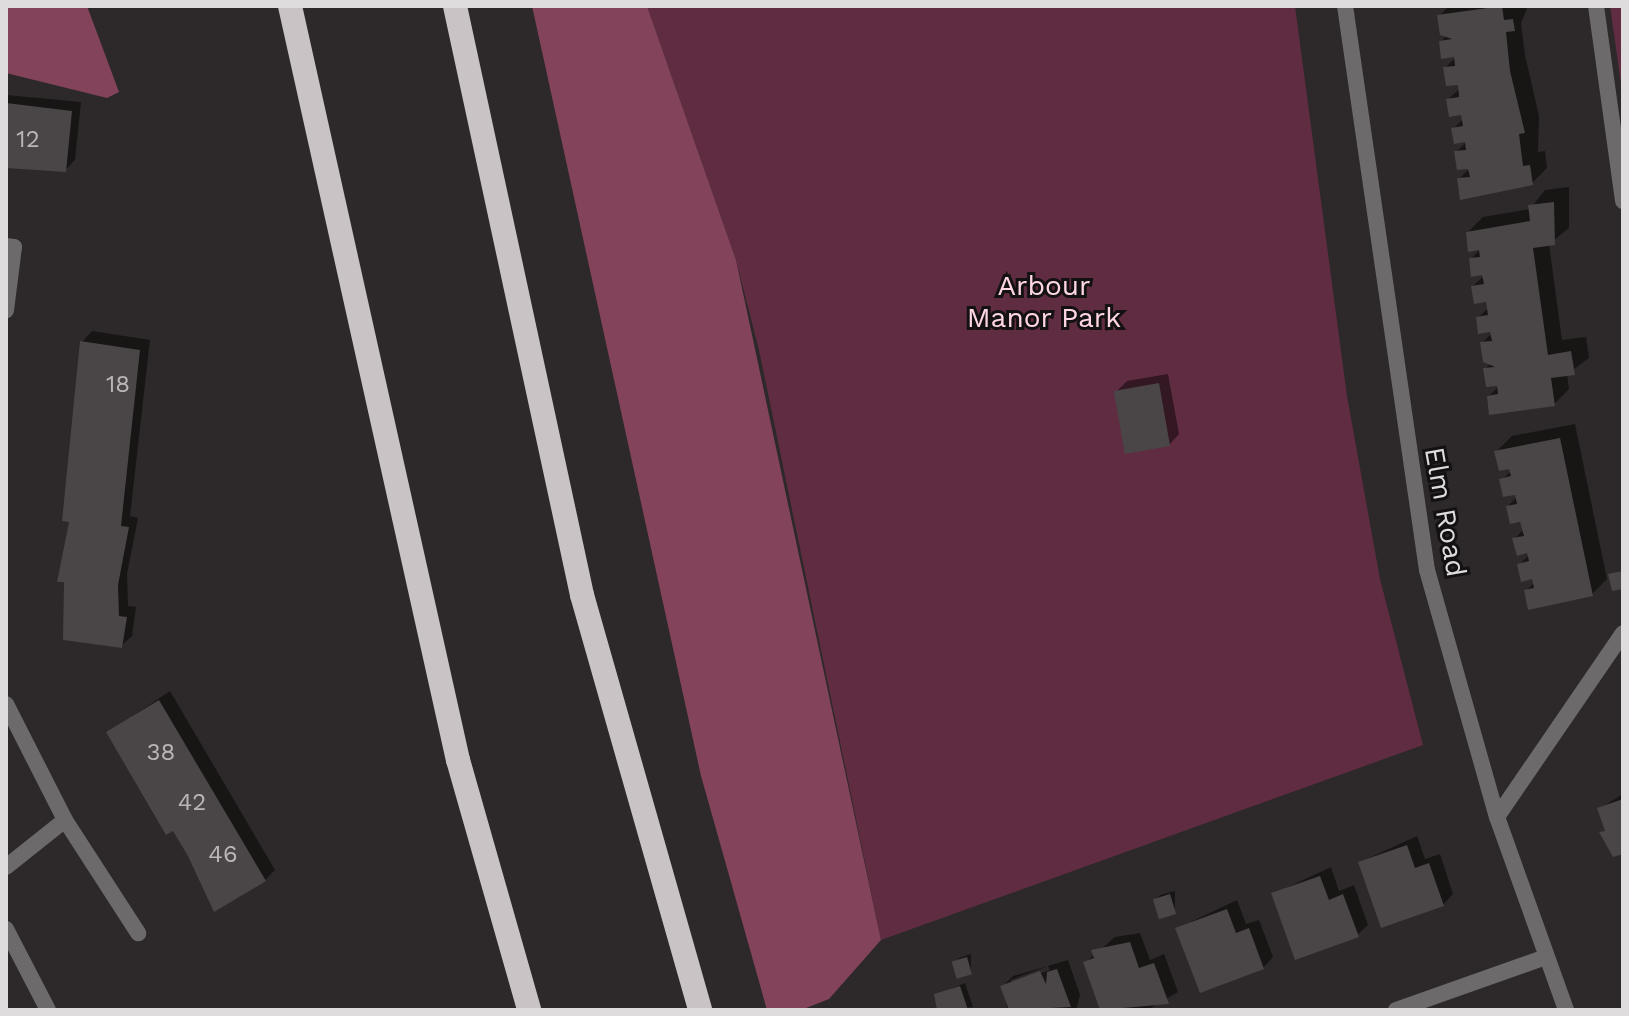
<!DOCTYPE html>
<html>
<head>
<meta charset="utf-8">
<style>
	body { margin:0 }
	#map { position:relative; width:1629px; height:1016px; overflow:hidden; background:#2d2829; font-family:"Work Sans",sans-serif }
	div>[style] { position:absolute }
	.green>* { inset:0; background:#602c41 }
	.forest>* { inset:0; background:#82435b }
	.shadow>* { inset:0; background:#0007 }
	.building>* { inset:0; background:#4a4547; transform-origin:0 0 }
	.lane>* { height:16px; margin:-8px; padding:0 8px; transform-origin:8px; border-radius:8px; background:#6c6a6a }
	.street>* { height:16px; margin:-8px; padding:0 8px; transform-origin:8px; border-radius:8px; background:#6c6a6a }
	.highway>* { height:24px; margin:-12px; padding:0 12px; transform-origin:12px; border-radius:12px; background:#c9c3c5 }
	span { translate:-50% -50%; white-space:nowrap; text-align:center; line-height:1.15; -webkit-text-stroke:6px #141112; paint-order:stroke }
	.number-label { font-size:24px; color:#bab6b8 }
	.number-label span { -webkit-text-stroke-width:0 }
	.park-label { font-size:28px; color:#ffd6e3 }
	.street-label { font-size:28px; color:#dfdcdd }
	.frame { position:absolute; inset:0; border:8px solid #dfdcdd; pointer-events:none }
</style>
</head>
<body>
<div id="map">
	<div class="green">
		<i style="clip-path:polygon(647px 6px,1295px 6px,1347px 396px,1380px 579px,1423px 745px,881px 940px,759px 350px,736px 260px)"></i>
		<i style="clip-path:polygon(1610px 6px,1623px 6px,1623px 98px)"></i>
	</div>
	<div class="forest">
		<i style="clip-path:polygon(6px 6px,87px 6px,119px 92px,107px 98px,6px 73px)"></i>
		<i style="clip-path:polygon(532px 6px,647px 6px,736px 260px,881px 940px,829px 999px,801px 1010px,767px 1010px,701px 776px)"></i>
	</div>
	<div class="shadow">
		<i style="clip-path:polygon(1449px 6px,1528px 6px,1521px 23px,1525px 55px,1539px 116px,1538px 152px,1545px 151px,1547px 168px,1532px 183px,1459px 179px,1472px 166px,1456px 152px,1469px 140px,1453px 129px,1464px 118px,1449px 99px,1460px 88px,1445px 68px,1458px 55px,1441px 42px,1447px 35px,1439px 16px)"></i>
		<i style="clip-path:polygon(6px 95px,81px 102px,75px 160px,65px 170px,6px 164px)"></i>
		<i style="clip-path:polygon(1569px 187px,1569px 228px,1549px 244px,1562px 340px,1586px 337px,1589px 358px,1567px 374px,1569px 389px,1554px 404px,1489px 396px,1502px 383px,1485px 369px,1491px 363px,1482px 343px,1492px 333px,1478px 318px,1489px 307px,1473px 286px,1488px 272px,1471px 259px,1482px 247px,1468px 232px,1483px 217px,1530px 209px,1545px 190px)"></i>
		<i style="clip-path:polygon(92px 331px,150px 340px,130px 516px,138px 518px,127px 574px,128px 606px,136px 607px,132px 636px,121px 646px,71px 520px,82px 342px)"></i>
		<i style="clip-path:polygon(1168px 374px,1179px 434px,1169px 445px,1117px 391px,1127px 381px)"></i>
		<i style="clip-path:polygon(1575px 424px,1607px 579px,1592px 594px,1526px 591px,1535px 582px,1519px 565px,1529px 555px,1515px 538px,1524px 529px,1508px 506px,1517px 497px,1502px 480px,1512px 470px,1497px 451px,1512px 436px)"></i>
		<i style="clip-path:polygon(170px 691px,275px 870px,265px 880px,190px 855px,109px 732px)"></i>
		<i style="clip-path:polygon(1623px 794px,1623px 852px,1614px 855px,1599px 809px)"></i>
		<i style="clip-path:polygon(1417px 836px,1425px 859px,1440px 854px,1453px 894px,1443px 905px,1360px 862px)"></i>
		<i style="clip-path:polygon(1331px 867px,1339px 891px,1354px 885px,1368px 925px,1357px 935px,1273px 894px)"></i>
		<i style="clip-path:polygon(1175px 891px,1175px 912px,1155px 900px,1160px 895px)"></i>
		<i style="clip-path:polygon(1237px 900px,1246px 924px,1259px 920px,1273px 957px,1263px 968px,1178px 928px)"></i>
		<i style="clip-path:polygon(1140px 933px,1150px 960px,1164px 954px,1178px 992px,1147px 1010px,1102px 1010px,1085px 963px,1115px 937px)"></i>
		<i style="clip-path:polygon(971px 954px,971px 972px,954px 963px,959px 958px)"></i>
		<i style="clip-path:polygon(evenodd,1068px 960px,1080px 995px,1076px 1010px,1008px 1010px,1002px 987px,1013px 976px,1068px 960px,1048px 966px,1050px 970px,1011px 984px,1011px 980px,1048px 966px)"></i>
		<i style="clip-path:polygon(965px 983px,973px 1007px,940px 1010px,936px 995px)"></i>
	</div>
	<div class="building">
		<i style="clip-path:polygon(1502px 6px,1504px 20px,1513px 19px,1515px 31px,1506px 32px,1510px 71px,1525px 133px,1519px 134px,1523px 166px,1530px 165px,1533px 185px,1460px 200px,1457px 178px,1470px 177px,1468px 169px,1457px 170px,1454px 151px,1466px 150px,1465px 142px,1454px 144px,1451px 128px,1463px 126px,1461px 115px,1449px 117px,1446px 99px,1459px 97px,1458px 85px,1446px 86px,1443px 67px,1455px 66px,1454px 57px,1441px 59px,1439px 41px,1452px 39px,1440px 35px,1437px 15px)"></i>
		<i style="clip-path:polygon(6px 103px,72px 111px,66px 172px,6px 168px)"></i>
		<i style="clip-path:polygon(1554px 202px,1555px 245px,1533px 248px,1548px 355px,1571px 351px,1575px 375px,1551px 378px,1555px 406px,1489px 415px,1487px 396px,1498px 394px,1497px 386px,1486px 387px,1483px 368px,1495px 367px,1483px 362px,1480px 342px,1492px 341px,1490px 332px,1478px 334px,1476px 317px,1488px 315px,1486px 302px,1474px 304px,1471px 286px,1484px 284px,1482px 275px,1471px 277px,1469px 258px,1480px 257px,1479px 250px,1468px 252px,1466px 232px,1530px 221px,1528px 205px)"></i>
		<i style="clip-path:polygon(80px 341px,140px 350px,121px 526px,129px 527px,118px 585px,119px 616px,127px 617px,122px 648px,63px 640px,64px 582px,57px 582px,69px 522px,62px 521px)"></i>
		<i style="left:1159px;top:383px;width:64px;height:46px;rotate:80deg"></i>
		<i style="clip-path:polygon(1560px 438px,1593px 596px,1528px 610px,1524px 590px,1534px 588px,1532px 579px,1521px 582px,1517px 564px,1529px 561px,1527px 553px,1517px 556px,1512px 538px,1524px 536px,1520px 522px,1510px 524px,1506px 506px,1517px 504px,1515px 495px,1503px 497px,1499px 479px,1511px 476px,1509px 469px,1499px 471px,1494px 451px)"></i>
		<i style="clip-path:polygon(1623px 571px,1623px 589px,1612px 591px,1608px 574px)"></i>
		<i style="clip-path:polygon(159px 700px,266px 881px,214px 912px,188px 856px,173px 831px,166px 835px,106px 732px)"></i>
		<i style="clip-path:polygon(1623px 799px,1623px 854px,1613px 857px,1599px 832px,1605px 831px,1597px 808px)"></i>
		<i style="clip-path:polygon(1407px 845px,1415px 868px,1429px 863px,1444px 906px,1381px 928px,1358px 862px)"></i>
		<i style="clip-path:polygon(1320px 876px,1329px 900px,1343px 894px,1359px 937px,1295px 960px,1271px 893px)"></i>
		<i style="left:1170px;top:894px;width:21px;height:18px;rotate:73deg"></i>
		<i style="clip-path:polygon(1227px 909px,1236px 933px,1249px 928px,1264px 969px,1200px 993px,1175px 928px)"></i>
		<i style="clip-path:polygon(1130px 942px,1139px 968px,1154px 963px,1169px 1004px,1100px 1010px,1083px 962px,1094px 958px,1091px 950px)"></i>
		<i style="left:967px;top:957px;width:18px;height:16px;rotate:74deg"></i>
		<i style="clip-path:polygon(1057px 969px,1071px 1007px,1009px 1010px,1000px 986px,1040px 971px,1046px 984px,1047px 972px)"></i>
		<i style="clip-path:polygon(960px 986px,968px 1010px,937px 1010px,934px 994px)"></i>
	</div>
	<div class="lane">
		<i style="left:1596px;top:6px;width:197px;rotate:82.1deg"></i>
		<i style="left:1497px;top:817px;width:223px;rotate:-55.6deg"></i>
	</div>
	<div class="street">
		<i style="left:1345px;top:6px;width:570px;rotate:81.73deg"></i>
		<i style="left:1427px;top:570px;width:257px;rotate:74.2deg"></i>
		<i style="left:1497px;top:817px;width:205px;rotate:70.3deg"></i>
		<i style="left:6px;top:246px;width:8px;rotate:7deg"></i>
		<i style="left:14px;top:247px;width:64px;rotate:97.2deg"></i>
		<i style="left:6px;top:704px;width:130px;rotate:63deg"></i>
		<i style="left:65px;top:820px;width:135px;rotate:57.1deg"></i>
		<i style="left:6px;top:867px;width:75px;rotate:-38.5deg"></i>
		<i style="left:6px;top:929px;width:91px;rotate:62.6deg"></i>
		<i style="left:1396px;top:1010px;width:159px;rotate:-19.5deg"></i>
	</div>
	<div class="highway">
		<i style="left:290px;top:6px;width:772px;rotate:77.44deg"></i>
		<i style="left:458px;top:760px;width:260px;rotate:74.1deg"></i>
		<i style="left:455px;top:6px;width:603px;rotate:77.83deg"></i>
		<i style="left:582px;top:595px;width:431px;rotate:74.1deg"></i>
	</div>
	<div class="number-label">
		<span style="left:28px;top:140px">12</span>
		<span style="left:118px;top:385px">18</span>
		<span style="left:161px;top:753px">38</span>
		<span style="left:192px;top:803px">42</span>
		<span style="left:223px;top:855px">46</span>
	</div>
	<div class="park-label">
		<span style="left:1044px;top:302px">Arbour<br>Manor Park</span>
	</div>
	<div class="street-label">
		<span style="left:1445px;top:512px;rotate:80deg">Elm Road</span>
	</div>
	<div class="frame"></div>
</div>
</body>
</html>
